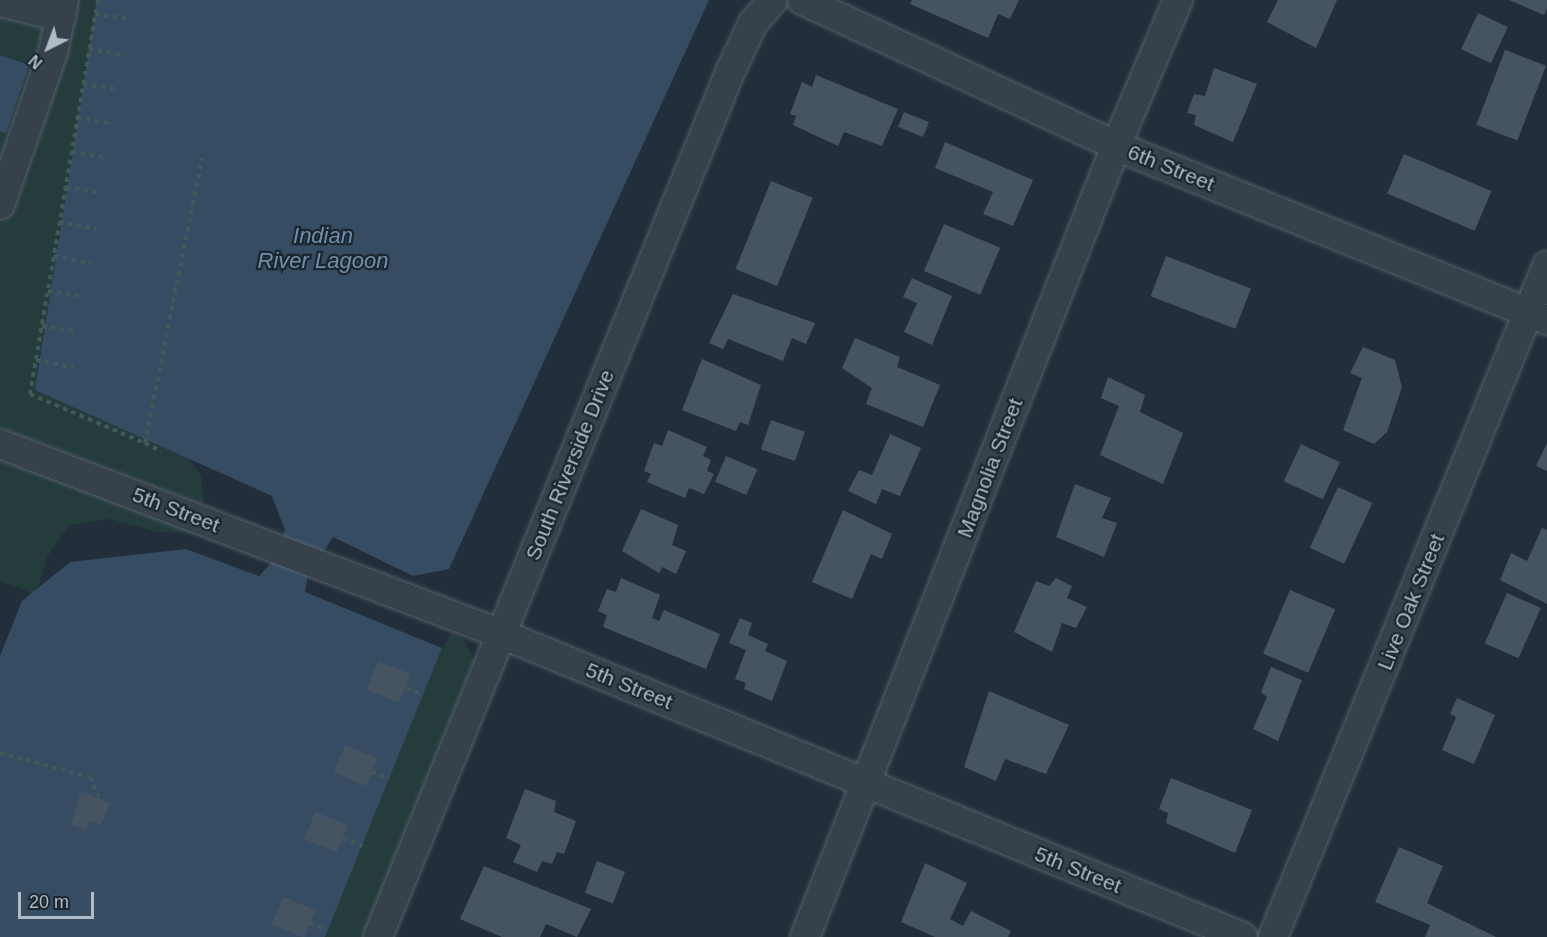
<!DOCTYPE html>
<html>
<head>
<meta charset="utf-8">
<style>
	body { margin:0 }
	#map { position:relative; width:1547px; height:937px; overflow:hidden; background:#222f3b; font-family:Arial,sans-serif }
	div>[style] { position:absolute }
	.green>* { inset:0; background:#243c3c }
	.water>* { inset:0; background:#354c63 }
	.building>* { inset:0; background:#465462; transform-origin:0 0 }
	.path>* { height:4px; margin-top:-2px; transform-origin:0; background:repeating-linear-gradient(90deg,#425959 0 4.5px,transparent 0 9px) }
	.roads { filter:drop-shadow(0 0 2px #545e69) drop-shadow(0 0 2px #545e69) }
	.minor>* { height:28px; margin:-14px; padding:0 14px; transform-origin:14px; border-radius:14px; background:#36414b }
	span { translate:-50% -50%; white-space:nowrap; text-align:center; line-height:1.15; -webkit-text-stroke:4.5px #1b2630; paint-order:stroke }
	.street-label { font-size:21px; color:#b1bbc7 }
	.water-label { font-size:22px; color:#708fab; font-style:italic }
	.north { position:absolute; left:18px; top:18px; width:60px; height:60px; -webkit-text-stroke:4px #1b2630; paint-order:stroke; rotate:222deg; font-size:16px; font-weight:700; line-height:24px; text-align:center; color:#b1bbc7 }
	.north::after { content:''; display:block; margin:auto; width:21px; height:27px; background:#b1bbc7; clip-path:polygon(50% 0,100% 100%,50% 72%,0 100%) }
	.scale { position:absolute; left:18px; top:892px; width:76px; height:27px; box-sizing:border-box; border:3px solid #b1bbc7; border-top:0; padding-left:8px; font-size:18px; line-height:21px; white-space:nowrap; color:#b1bbc7; -webkit-text-stroke:4px #1b2630; paint-order:stroke }
</style>
</head>
<body>
<div id="map">
	<div class="green">
		<i style="clip-path:polygon(0 0,110px 0,172px 436px,201px 476px,204px 505px,0 428px)"></i>
		<i style="clip-path:polygon(0 459px,195px 533px,157px 532px,110px 519px,69px 525px,47px 557px,34px 601px,27px 590px,0 581px)"></i>
		<i style="clip-path:polygon(452px 632px,464px 639px,474px 660px,364px 937px,325px 937px,442px 648px)"></i>
	</div>
	<div class="water">
		<i style="clip-path:polygon(97px 0,709px 0,449px 569px,413px 576px,333px 537px,308px 575px,305px 592px,442px 648px,325px 937px,0 937px,0 656px,22px 601px,70px 562px,186px 549px,259px 576px,274px 560px,285px 530px,272px 496px,35px 390px)"></i>
		<i style="clip-path:polygon(0 55px,29px 65px,6px 133px,0 131px)"></i>
	</div>
	<div class="building">
		<i style="clip-path:polygon(912px 0,1019px 0,1010px 19px,998px 14px,988px 38px,910px 4px)"></i>
		<i style="clip-path:polygon(1278px 0,1337px 0,1316px 48px,1267px 22px)"></i>
		<i style="clip-path:polygon(1509px 0,1547px 0,1547px 9px,1544px 15px)"></i>
		<i style="left:1478px;top:13px;width:33px;height:40px;rotate:25deg"></i>
		<i style="left:1505px;top:50px;width:44px;height:80px;rotate:21deg"></i>
		<i style="clip-path:polygon(1214px 68px,1257px 84px,1233px 142px,1194px 125px,1196px 115px,1187px 113px,1194px 94px,1205px 96px)"></i>
		<i style="clip-path:polygon(816px 75px,898px 109px,882px 146px,844px 132px,838px 146px,793px 125px,796px 116px,790px 114px,802px 82px,812px 87px)"></i>
		<i style="left:904px;top:112px;width:27px;height:16px;rotate:22deg"></i>
		<i style="clip-path:polygon(945px 142px,1033px 180px,1013px 226px,983px 214px,993px 192px,935px 168px)"></i>
		<i style="left:1404px;top:154px;width:95px;height:43px;rotate:23deg"></i>
		<i style="left:771px;top:181px;width:45px;height:95px;rotate:22deg"></i>
		<i style="left:944px;top:224px;width:61px;height:51px;rotate:23deg"></i>
		<i style="left:1166px;top:256px;width:91px;height:43px;rotate:21deg"></i>
		<i style="clip-path:polygon(912px 278px,952px 296px,932px 345px,904px 332px,917px 303px,903px 297px)"></i>
		<i style="clip-path:polygon(733px 294px,815px 323px,806px 344px,792px 338px,783px 361px,728px 339px,723px 349px,709px 343px)"></i>
		<i style="clip-path:polygon(855px 338px,900px 357px,897px 367px,940px 385px,923px 427px,866px 404px,872px 388px,842px 368px)"></i>
		<i style="clip-path:polygon(1363px 347px,1395px 360px,1402px 387px,1387px 432px,1374px 444px,1343px 430px,1362px 378px,1350px 373px)"></i>
		<i style="clip-path:polygon(702px 359px,761px 385px,748px 425px,740px 422px,736px 431px,682px 410px)"></i>
		<i style="clip-path:polygon(1108px 377px,1145px 395px,1140px 412px,1183px 433px,1163px 484px,1100px 455px,1119px 406px,1101px 398px)"></i>
		<i style="left:771px;top:420px;width:36px;height:31px;rotate:19deg"></i>
		<i style="clip-path:polygon(668px 430px,707px 447px,703px 456px,711px 460px,707px 471px,714px 474px,704px 494px,689px 488px,685px 498px,647px 482px,651px 474px,644px 471px,654px 443px,662px 446px)"></i>
		<i style="clip-path:polygon(890px 434px,921px 448px,900px 496px,882px 489px,876px 504px,848px 491px,859px 470px,872px 475px)"></i>
		<i style="clip-path:polygon(1547px 443px,1547px 471px,1536px 466px)"></i>
		<i style="left:1301px;top:444px;width:43px;height:41px;rotate:25deg"></i>
		<i style="left:726px;top:456px;width:34px;height:28px;rotate:23deg"></i>
		<i style="clip-path:polygon(1075px 484px,1111px 498px,1102px 518px,1117px 523px,1104px 557px,1056px 537px)"></i>
		<i style="left:1338px;top:487px;width:38px;height:67px;rotate:25deg"></i>
		<i style="clip-path:polygon(641px 509px,678px 525px,672px 545px,686px 551px,676px 574px,662px 567px,659px 573px,622px 551px)"></i>
		<i style="clip-path:polygon(843px 510px,892px 534px,882px 559px,871px 554px,852px 599px,812px 582px)"></i>
		<i style="clip-path:polygon(1542px 528px,1547px 530px,1547px 604px,1500px 580px,1511px 553px,1527px 561px)"></i>
		<i style="clip-path:polygon(621px 578px,660px 595px,652px 618px,659px 621px,664px 610px,720px 634px,706px 669px,603px 627px,607px 615px,598px 611px,607px 589px,616px 592px)"></i>
		<i style="clip-path:polygon(1056px 578px,1072px 586px,1067px 598px,1087px 607px,1076px 628px,1062px 623px,1052px 652px,1014px 632px,1036px 581px,1049px 586px)"></i>
		<i style="left:1290px;top:590px;width:49px;height:69px;rotate:23deg"></i>
		<i style="left:1507px;top:593px;width:37px;height:55px;rotate:24deg"></i>
		<i style="clip-path:polygon(740px 618px,752px 623px,748px 635px,768px 644px,765px 651px,787px 661px,772px 701px,744px 689px,746px 683px,735px 679px,746px 650px,729px 643px)"></i>
		<i style="left:378px;top:661px;width:35px;height:31px;rotate:22deg"></i>
		<i style="clip-path:polygon(1271px 667px,1302px 680px,1278px 741px,1253px 729px,1267px 697px,1261px 692px)"></i>
		<i style="clip-path:polygon(989px 691px,1069px 725px,1046px 774px,1005px 759px,996px 781px,964px 767px)"></i>
		<i style="clip-path:polygon(1457px 698px,1495px 715px,1474px 764px,1442px 750px,1456px 717px,1450px 714px)"></i>
		<i style="left:345px;top:745px;width:35px;height:30px;rotate:22deg"></i>
		<i style="clip-path:polygon(1171px 778px,1252px 810px,1235px 853px,1166px 823px,1168px 813px,1159px 809px)"></i>
		<i style="clip-path:polygon(525px 789px,556px 801px,554px 812px,576px 821px,564px 854px,557px 852px,552px 864px,542px 861px,537px 872px,513px 862px,521px 845px,506px 838px)"></i>
		<i style="clip-path:polygon(81px 791px,110px 803px,101px 825px,89px 821px,86px 830px,71px 825px)"></i>
		<i style="left:315px;top:812px;width:35px;height:29px;rotate:22deg"></i>
		<i style="clip-path:polygon(1399px 847px,1443px 866px,1427px 903px,1496px 937px,1425px 937px,1430px 925px,1375px 902px)"></i>
		<i style="left:597px;top:861px;width:30px;height:34px;rotate:21deg"></i>
		<i style="clip-path:polygon(925px 863px,967px 883px,950px 919px,963px 926px,971px 911px,1011px 931px,1008px 937px,935px 937px,901px 922px)"></i>
		<i style="clip-path:polygon(484px 866px,591px 909px,577px 937px,546px 924px,540px 937px,502px 937px,460px 919px)"></i>
		<i style="left:283px;top:897px;width:35px;height:30px;rotate:22deg"></i>
	</div>
	<div class="path">
		<i style="left:98px;top:0;width:400px;rotate:99.8deg"></i>
		<i style="left:30px;top:394px;width:125px;rotate:23.1deg"></i>
		<i style="left:145px;top:443px;width:291px;rotate:-78.7deg"></i>
		<i style="left:95px;top:14px;width:35px;rotate:8deg"></i>
		<i style="left:89px;top:49px;width:35px;rotate:10deg"></i>
		<i style="left:83px;top:84px;width:34px;rotate:8deg"></i>
		<i style="left:77px;top:118px;width:36px;rotate:9deg"></i>
		<i style="left:72px;top:152px;width:36px;rotate:9deg"></i>
		<i style="left:66px;top:187px;width:33px;rotate:9deg"></i>
		<i style="left:59px;top:222px;width:38px;rotate:11deg"></i>
		<i style="left:54px;top:256px;width:38px;rotate:11deg"></i>
		<i style="left:48px;top:291px;width:37px;rotate:9deg"></i>
		<i style="left:42px;top:326px;width:36px;rotate:9deg"></i>
		<i style="left:36px;top:360px;width:38px;rotate:11deg"></i>
		<i style="left:145px;top:443px;width:18px;rotate:27deg"></i>
		<i style="left:406px;top:688px;width:18px;rotate:22deg"></i>
		<i style="left:0;top:753px;width:93px;rotate:14.9deg"></i>
		<i style="left:90px;top:777px;width:24px;rotate:66deg"></i>
		<i style="left:371px;top:772px;width:19px;rotate:21deg"></i>
		<i style="left:343px;top:838px;width:21px;rotate:23deg"></i>
		<i style="left:310px;top:923px;width:18px;rotate:22deg"></i>
	</div>
	<div class="roads">
		<div class="minor">
			<i style="left:802px;top:0;width:346px;rotate:24.9deg"></i>
			<i style="left:1116px;top:146px;width:465px;rotate:22deg"></i>
			<i style="left:0;top:2px;width:63px;rotate:13.8deg"></i>
			<i style="left:0;top:205px;width:162px;rotate:-70.9deg"></i>
			<i style="left:53px;top:52px;width:53px;rotate:-78.1deg"></i>
			<i style="left:0;top:444px;width:536px;rotate:20.77deg"></i>
			<i style="left:501px;top:634px;width:801px;rotate:22.21deg"></i>
			<i style="left:378px;top:937px;width:936px;rotate:-67.85deg"></i>
			<i style="left:731px;top:70px;width:52px;rotate:-64.9deg"></i>
			<i style="left:753px;top:23px;width:30px;rotate:-49deg"></i>
			<i style="left:805px;top:937px;width:850px;rotate:-68.54deg"></i>
			<i style="left:1116px;top:146px;width:159px;rotate:-67deg"></i>
			<i style="left:1273px;top:937px;width:725px;rotate:-67.79deg"></i>
		</div>
	</div>
	<div class="street-label">
		<span style="left:1171px;top:168px;rotate:22deg">6th Street</span>
		<span style="left:570px;top:465px;rotate:-68deg">South Riverside Drive</span>
		<span style="left:990px;top:468px;rotate:-69deg">Magnolia Street</span>
		<span style="left:176px;top:510px;rotate:21deg">5th Street</span>
		<span style="left:1411px;top:602px;rotate:-68deg">Live Oak Street</span>
		<span style="left:629px;top:686px;rotate:22deg">5th Street</span>
		<span style="left:1078px;top:870px;rotate:22deg">5th Street</span>
	</div>
	<div class="water-label">
		<span style="left:323px;top:248px">Indian<br>River Lagoon</span>
	</div>
	<div class="north">N</div>
	<div class="scale">20 m</div>
</div>
</body>
</html>
